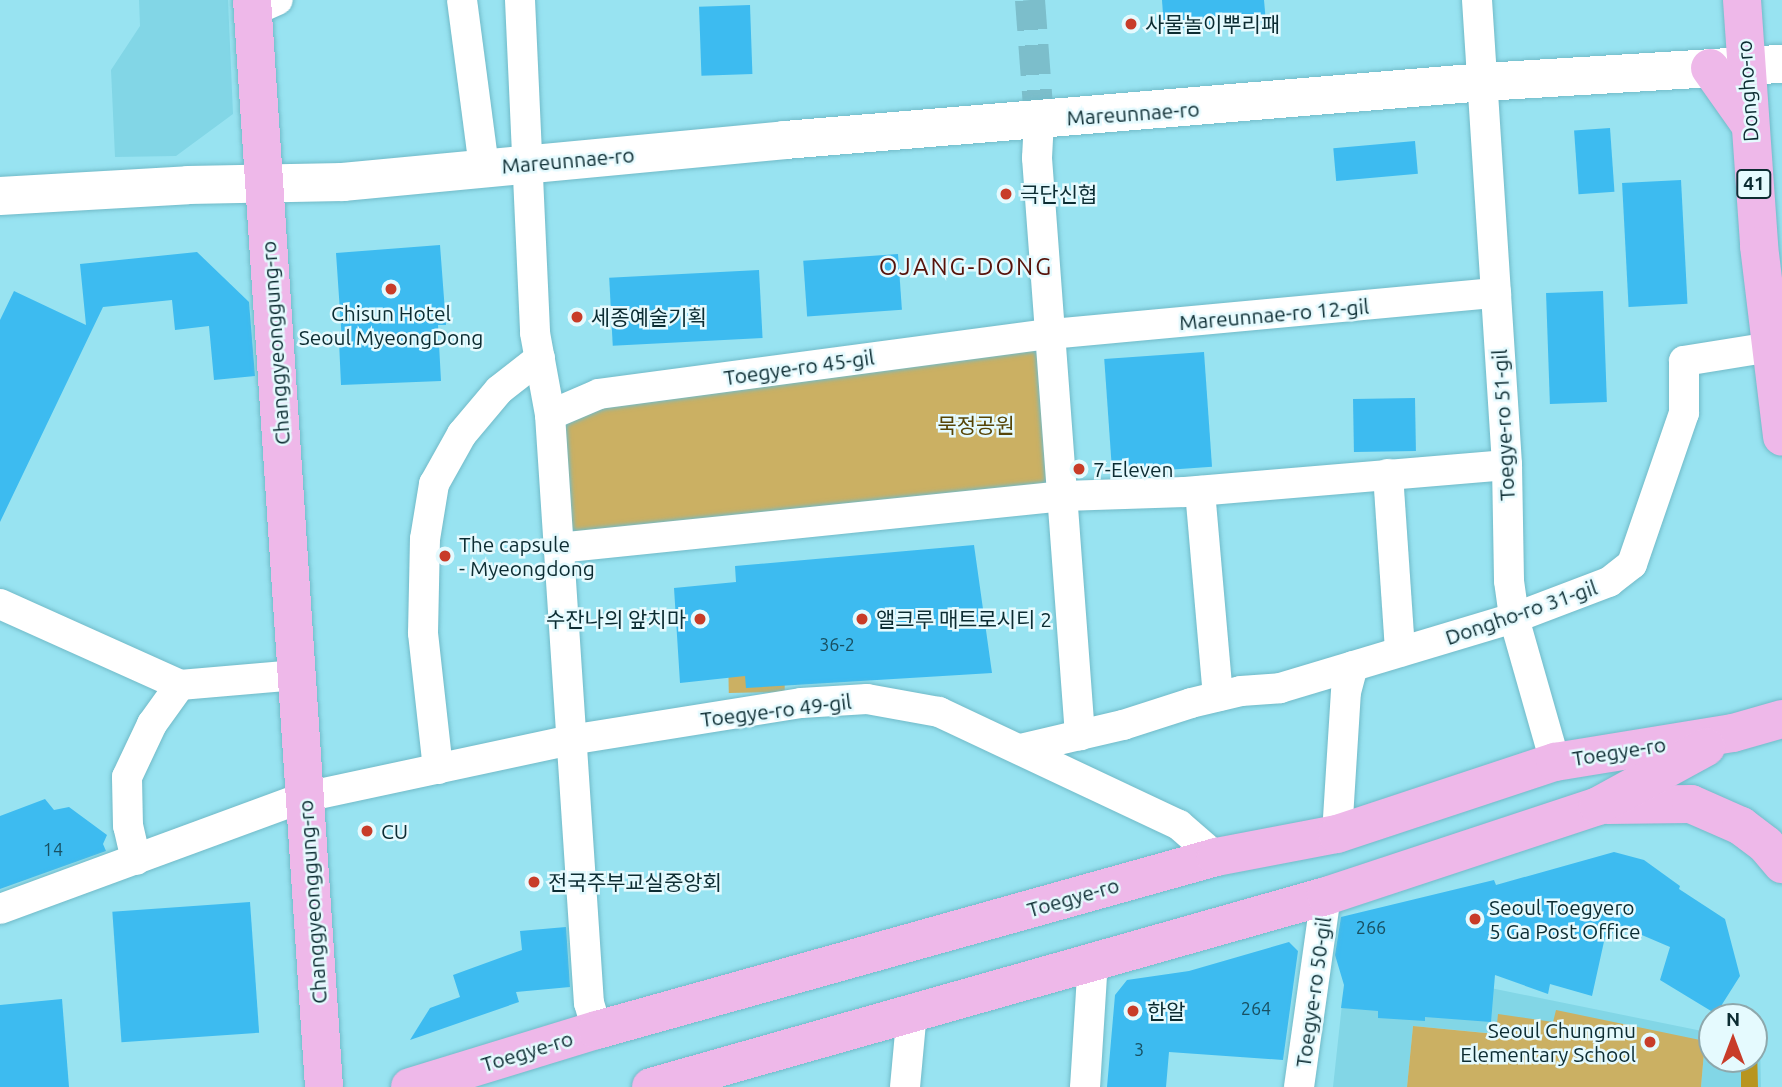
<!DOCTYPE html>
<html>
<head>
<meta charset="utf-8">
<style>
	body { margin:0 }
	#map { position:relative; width:1782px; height:1087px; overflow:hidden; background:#98e3f1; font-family:Ubuntu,"Noto Sans KR",sans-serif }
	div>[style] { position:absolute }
	.built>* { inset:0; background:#82d6e6 }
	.green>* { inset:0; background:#cbb063; transform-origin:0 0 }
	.forest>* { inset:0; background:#b8951f }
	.building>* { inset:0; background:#3dbbf0; transform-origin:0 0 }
	.minor-tunnel>* { height:30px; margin-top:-15px; transform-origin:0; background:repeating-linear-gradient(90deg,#7cbecb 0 30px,transparent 0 45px) }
	.roads { filter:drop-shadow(0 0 2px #71bac8) drop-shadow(0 0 2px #71bac8) }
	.minor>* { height:30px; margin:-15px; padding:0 15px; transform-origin:15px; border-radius:15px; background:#fff }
	.secondary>* { height:38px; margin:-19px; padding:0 19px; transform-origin:19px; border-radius:19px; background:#fff }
	.primary>* { height:38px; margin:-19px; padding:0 19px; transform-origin:19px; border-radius:19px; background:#eeb8e9 }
	.dots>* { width:19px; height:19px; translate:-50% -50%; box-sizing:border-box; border:4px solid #e5fafe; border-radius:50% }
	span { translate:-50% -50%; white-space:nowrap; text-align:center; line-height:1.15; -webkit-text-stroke:5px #e5fafe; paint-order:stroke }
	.number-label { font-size:18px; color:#185062 }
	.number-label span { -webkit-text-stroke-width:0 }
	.shield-label span { padding:2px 5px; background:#e5fafe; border:2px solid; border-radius:5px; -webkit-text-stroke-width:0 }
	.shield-label { font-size:19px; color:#0c2c32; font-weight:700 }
	.poi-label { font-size:21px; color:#0c2c32 }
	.left { translate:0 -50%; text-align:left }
	.right { translate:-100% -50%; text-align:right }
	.street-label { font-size:21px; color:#0c2c32 }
	.park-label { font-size:21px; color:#564406 }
	.quarter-label { font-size:24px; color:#56120a; letter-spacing:2px }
	.north { position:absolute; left:1698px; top:1003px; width:70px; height:70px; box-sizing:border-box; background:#e5fafe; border:2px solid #8ea8ac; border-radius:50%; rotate:0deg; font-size:19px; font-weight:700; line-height:28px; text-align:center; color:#0c2c32 }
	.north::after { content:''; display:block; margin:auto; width:24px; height:32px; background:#c83c29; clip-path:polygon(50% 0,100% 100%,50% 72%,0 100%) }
</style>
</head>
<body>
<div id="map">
	<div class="built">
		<i style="clip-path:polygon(139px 0,228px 0,233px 114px,176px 156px,115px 157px,111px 70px,140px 26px)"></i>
		<i style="clip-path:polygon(1456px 981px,1712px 1033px,1712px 1059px,1741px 1059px,1741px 1087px,1701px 1087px,1704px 1053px,1413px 1026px,1407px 1087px,1333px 1087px,1343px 995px)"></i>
		<i style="clip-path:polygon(1754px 1042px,1760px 1043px,1761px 1087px,1758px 1087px)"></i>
	</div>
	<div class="green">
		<i style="clip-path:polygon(1047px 343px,1057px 489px,565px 540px,558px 425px,598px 401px)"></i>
		<i style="left:784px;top:648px;width:44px;height:56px;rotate:89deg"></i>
		<i style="clip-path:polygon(1556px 1010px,1705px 1041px,1701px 1087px,1407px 1087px,1413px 1026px,1496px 1034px,1498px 1014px,1553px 1022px)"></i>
	</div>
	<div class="forest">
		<i style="clip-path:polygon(1754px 1048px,1757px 1049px,1758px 1087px,1741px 1087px,1741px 1059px,1754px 1059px)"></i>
	</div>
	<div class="building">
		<i style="clip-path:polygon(1162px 0,1264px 0,1266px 23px,1164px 29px)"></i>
		<i style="left:750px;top:5px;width:69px;height:51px;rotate:88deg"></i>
		<i style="left:1610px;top:128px;width:64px;height:36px;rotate:86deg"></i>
		<i style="left:1415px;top:141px;width:33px;height:82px;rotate:85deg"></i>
		<i style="left:1681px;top:180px;width:124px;height:59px;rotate:87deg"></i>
		<i style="clip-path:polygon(440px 245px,446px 325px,438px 325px,441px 381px,341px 385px,339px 341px,342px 341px,336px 253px)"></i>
		<i style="clip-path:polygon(197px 252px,249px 302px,255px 376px,214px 380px,209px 326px,175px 330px,172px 300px,103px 307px,0 522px,0 320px,14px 291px,86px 325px,80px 264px)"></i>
		<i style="left:898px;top:254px;width:56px;height:95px;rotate:86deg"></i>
		<i style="left:759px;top:270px;width:68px;height:150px;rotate:87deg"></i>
		<i style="left:1603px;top:291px;width:111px;height:57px;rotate:88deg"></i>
		<i style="left:1204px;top:352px;width:115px;height:100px;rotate:86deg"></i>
		<i style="left:1415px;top:398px;width:53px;height:62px;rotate:89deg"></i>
		<i style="clip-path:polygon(974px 545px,992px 673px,746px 688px,745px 676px,680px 683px,674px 588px,736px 582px,735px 566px)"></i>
		<i style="clip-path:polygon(45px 799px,54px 810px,69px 807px,107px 835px,103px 844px,106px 851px,0 889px,0 816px)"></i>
		<i style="clip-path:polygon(1614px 852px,1644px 860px,1680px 886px,1679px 889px,1725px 919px,1740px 976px,1716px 1014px,1660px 980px,1670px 947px,1616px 924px,1611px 937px,1605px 937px,1592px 996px,1550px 984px,1548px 994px,1495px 975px,1491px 1022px,1425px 1017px,1425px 1021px,1378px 1018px,1378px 1011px,1341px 1008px,1344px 985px,1335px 955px,1341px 917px,1494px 880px,1496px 885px)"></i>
		<i style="left:250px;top:902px;width:131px;height:138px;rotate:86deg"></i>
		<i style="clip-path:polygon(566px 927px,570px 987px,516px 992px,519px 1002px,410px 1040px,430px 1008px,460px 997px,453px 975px,522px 950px,520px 931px)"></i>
		<i style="clip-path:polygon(1289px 942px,1298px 951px,1283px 1060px,1169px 1052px,1166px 1087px,1107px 1087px,1115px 995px,1127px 980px,1189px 971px)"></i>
		<i style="clip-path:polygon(62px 999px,69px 1087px,0 1087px,0 1005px)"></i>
	</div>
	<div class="minor-tunnel">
		<i style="left:1030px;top:0;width:120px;rotate:85.7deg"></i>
	</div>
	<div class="roads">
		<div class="minor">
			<i style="left:462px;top:0;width:168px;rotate:82.5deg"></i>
			<i style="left:520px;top:0;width:333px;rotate:87.4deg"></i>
			<i style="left:535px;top:333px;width:83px;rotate:79.6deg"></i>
			<i style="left:550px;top:415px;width:589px;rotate:86.21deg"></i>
			<i style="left:589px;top:1003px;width:28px;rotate:73deg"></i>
			<i style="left:1477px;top:0;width:466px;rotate:86.3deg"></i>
			<i style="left:1507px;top:465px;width:116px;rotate:89deg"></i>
			<i style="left:1509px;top:581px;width:37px;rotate:82deg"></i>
			<i style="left:1514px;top:618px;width:150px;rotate:74.1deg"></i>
			<i style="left:253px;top:11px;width:27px;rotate:-24deg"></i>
			<i style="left:1039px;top:120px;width:38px;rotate:93deg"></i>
			<i style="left:1037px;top:158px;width:579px;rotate:85.74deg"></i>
			<i style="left:550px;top:415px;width:53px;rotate:-23.2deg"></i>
			<i style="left:599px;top:394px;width:456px;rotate:-7.6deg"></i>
			<i style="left:1051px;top:334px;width:447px;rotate:-5.3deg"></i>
			<i style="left:1388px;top:474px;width:178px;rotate:86.1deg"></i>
			<i style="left:1200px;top:491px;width:206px;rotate:85deg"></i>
			<i style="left:558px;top:548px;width:509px;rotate:-5.87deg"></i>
			<i style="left:1064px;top:496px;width:121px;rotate:-1.9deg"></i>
			<i style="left:1185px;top:492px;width:323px;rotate:-4.8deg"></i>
			<i style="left:0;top:604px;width:197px;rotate:24.2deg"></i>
			<i style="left:180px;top:685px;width:117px;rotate:-4.9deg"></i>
			<i style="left:1020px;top:749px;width:106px;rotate:-13.1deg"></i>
			<i style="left:1123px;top:725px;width:71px;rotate:-17.9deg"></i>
			<i style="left:1191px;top:703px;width:51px;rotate:-13.5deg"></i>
			<i style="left:1241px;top:691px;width:39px;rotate:-4deg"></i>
			<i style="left:1280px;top:688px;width:244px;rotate:-16.7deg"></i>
			<i style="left:1514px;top:618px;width:102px;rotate:-20.8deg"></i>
			<i style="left:1609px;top:582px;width:29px;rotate:-38deg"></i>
			<i style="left:1632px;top:564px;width:160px;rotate:-71deg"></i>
			<i style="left:1684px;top:413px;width:52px;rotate:-90deg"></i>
			<i style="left:1684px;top:361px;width:87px;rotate:-9.2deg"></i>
			<i style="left:438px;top:769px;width:137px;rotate:-96.3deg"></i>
			<i style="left:423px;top:633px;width:94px;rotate:-88.8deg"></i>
			<i style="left:425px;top:539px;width:56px;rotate:-80.7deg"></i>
			<i style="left:434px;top:484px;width:57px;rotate:-60.8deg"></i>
			<i style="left:462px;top:434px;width:57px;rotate:-49.9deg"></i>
			<i style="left:499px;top:390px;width:52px;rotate:-38deg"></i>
			<i style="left:1337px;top:834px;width:142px;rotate:-86.4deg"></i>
			<i style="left:1346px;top:692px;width:27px;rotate:-75deg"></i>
			<i style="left:136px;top:860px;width:35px;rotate:-103deg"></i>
			<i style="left:128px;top:826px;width:49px;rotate:-91.2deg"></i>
			<i style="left:127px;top:777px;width:59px;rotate:-64.7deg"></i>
			<i style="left:152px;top:724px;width:48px;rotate:-54.3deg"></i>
			<i style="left:0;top:909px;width:325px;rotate:-20.2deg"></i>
			<i style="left:305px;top:797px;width:271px;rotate:-12.1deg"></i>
			<i style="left:570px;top:740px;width:234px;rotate:-9.1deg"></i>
			<i style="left:801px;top:703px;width:66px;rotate:-3.5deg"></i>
			<i style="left:867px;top:699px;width:73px;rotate:10.2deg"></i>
			<i style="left:939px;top:712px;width:265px;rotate:25.2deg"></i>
			<i style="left:1179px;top:825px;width:49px;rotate:40.9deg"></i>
			<i style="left:905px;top:1087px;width:76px;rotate:-84.7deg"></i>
			<i style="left:1085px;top:1087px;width:126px;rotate:-86.4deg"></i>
			<i style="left:1299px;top:1087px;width:193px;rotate:-82deg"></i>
		</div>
		<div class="secondary">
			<i style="left:0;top:196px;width:188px;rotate:-3.3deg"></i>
			<i style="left:188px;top:185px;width:155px;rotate:-1.1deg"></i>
			<i style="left:343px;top:182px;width:444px;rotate:-5.4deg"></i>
			<i style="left:785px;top:140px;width:701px;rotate:-4.74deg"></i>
			<i style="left:1484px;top:82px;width:299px;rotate:-3.5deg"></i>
		</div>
		<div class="primary">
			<i style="left:252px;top:0;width:1089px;rotate:86.21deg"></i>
			<i style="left:1742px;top:0;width:247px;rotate:86deg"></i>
			<i style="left:1759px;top:246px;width:192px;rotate:83.1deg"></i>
			<i style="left:1710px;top:68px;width:67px;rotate:54.7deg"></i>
			<i style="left:1608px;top:805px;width:83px;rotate:-0.7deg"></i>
			<i style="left:1691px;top:804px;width:55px;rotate:23.7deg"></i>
			<i style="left:1741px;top:826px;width:31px;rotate:37deg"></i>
			<i style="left:1766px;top:845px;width:25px;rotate:50deg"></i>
			<i style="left:410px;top:1087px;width:195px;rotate:-17deg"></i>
			<i style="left:597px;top:1030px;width:643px;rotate:-15.61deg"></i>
			<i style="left:1216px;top:857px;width:123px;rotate:-10.8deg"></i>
			<i style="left:1337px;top:834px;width:230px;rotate:-18.3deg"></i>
			<i style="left:1555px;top:762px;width:180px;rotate:-9.3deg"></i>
			<i style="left:1733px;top:733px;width:51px;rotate:-15.9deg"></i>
			<i style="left:651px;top:1087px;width:702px;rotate:-15.8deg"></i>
			<i style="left:1326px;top:896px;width:287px;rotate:-18.3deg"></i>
			<i style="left:1598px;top:806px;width:123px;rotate:-28.6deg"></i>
		</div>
	</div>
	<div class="dots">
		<i style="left:1131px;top:24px;background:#c83c29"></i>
		<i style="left:1006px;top:194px;background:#c83c29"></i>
		<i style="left:391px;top:289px;background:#c83c29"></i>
		<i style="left:577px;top:317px;background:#c83c29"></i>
		<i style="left:1079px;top:469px;background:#c83c29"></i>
		<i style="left:445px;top:556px;background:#c83c29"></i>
		<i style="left:700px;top:619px;background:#c83c29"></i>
		<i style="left:862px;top:619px;background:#c83c29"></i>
		<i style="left:367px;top:831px;background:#c83c29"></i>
		<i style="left:534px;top:882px;background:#c83c29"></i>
		<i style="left:1475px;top:919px;background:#c83c29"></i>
		<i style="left:1133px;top:1011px;background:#c83c29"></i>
		<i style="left:1650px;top:1042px;background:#c83c29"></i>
	</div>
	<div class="number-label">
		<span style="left:837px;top:644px">36-2</span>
		<span style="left:53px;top:849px">14</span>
		<span style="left:1371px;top:927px">266</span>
		<span style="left:1256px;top:1008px">264</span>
		<span style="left:1139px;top:1049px">3</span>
	</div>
	<div class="shield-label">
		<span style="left:1754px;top:184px">41</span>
	</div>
	<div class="poi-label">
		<span class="left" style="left:1145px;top:24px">사물놀이뿌리패</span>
		<span class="left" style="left:1020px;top:194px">극단신협</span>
		<span style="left:391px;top:325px">Chisun Hotel<br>Seoul MyeongDong</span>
		<span class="left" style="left:591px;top:317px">세종예술기획</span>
		<span class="left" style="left:1093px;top:469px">7-Eleven</span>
		<span class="left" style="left:459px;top:556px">The capsule<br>- Myeongdong</span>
		<span class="right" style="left:686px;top:619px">수잔나의 앞치마</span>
		<span class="left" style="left:876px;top:619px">앨크루 매트로시티 2</span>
		<span class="left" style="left:381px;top:831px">CU</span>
		<span class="left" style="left:548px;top:882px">전국주부교실중앙회</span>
		<span class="left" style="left:1489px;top:919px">Seoul Toegyero<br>5 Ga Post Office</span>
		<span class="left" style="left:1147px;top:1011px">한알</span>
		<span class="right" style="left:1636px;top:1042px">Seoul Chungmu<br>Elementary School</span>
	</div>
	<div class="street-label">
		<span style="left:1747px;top:91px;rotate:-94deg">Dongho-ro</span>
		<span style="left:1133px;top:113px;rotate:-4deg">Mareunnae-ro</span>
		<span style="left:568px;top:160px;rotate:-5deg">Mareunnae-ro</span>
		<span style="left:1274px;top:314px;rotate:-5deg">Mareunnae-ro 12-gil</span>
		<span style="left:275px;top:343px;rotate:-94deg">Changgyeonggung-ro</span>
		<span style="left:799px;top:367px;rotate:-8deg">Toegye-ro 45-gil</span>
		<span style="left:1503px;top:425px;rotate:-93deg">Toegye-ro 51-gil</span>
		<span style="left:1521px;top:612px;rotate:-19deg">Dongho-ro 31-gil</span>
		<span style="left:776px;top:710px;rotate:-7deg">Toegye-ro 49-gil</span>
		<span style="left:1619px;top:751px;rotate:-9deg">Toegye-ro</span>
		<span style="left:1073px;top:897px;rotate:-16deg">Toegye-ro</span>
		<span style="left:312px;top:902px;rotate:-94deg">Changgyeonggung-ro</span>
		<span style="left:1313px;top:992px;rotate:-82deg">Toegye-ro 50-gil</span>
		<span style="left:527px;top:1051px;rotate:-17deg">Toegye-ro</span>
	</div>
	<div class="park-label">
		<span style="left:976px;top:425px">묵정공원</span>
	</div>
	<div class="quarter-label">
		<span style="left:966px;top:267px">OJANG-DONG</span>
	</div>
	<div class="north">N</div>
</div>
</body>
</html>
